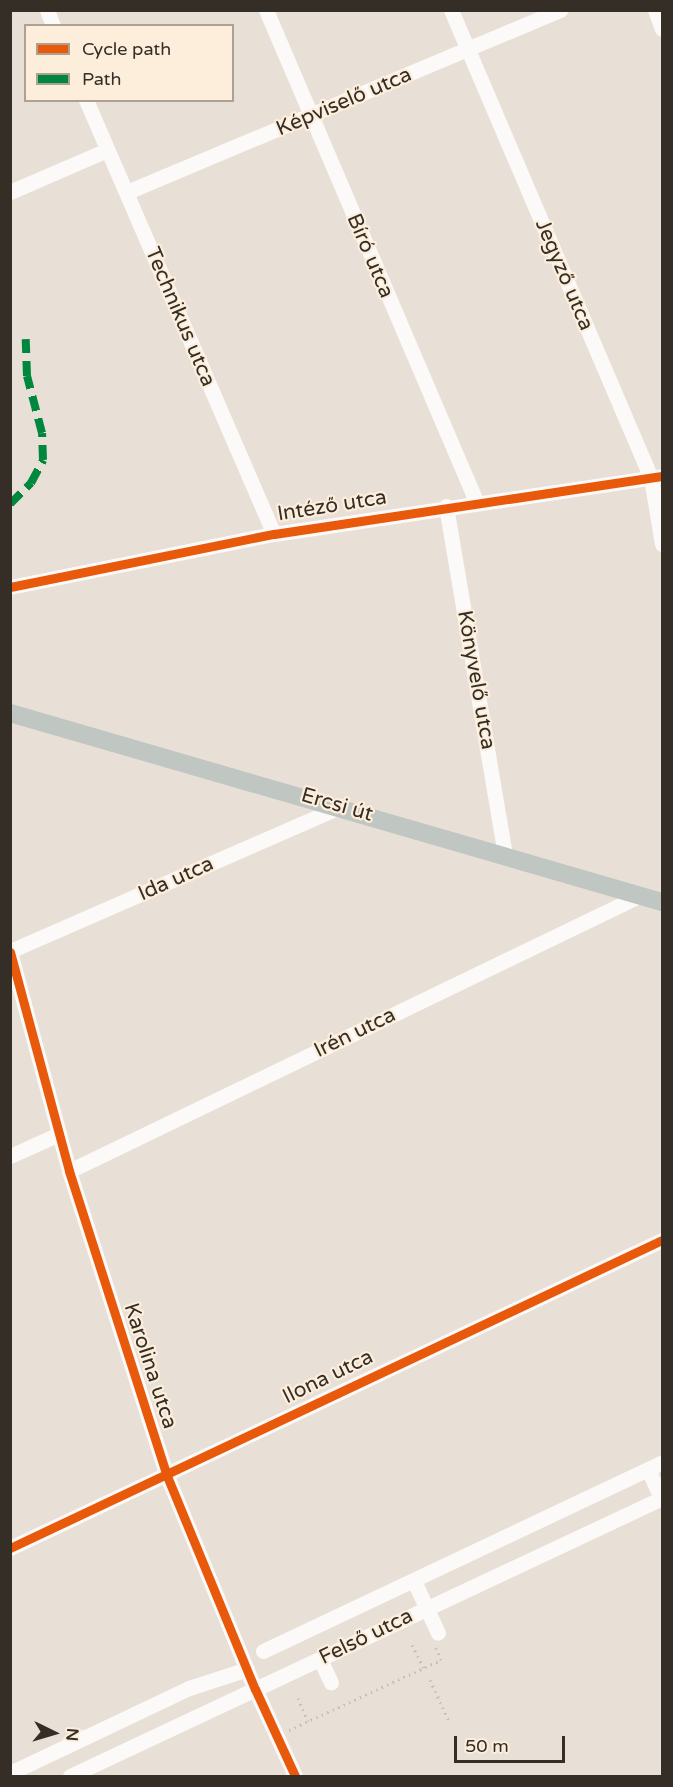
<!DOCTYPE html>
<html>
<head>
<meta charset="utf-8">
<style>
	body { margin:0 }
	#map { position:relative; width:673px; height:1787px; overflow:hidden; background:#e8dfd6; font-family:"Varela Round",sans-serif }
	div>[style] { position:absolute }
	.path>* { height:3px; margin-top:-1.5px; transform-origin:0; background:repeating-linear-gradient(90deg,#c3bfbc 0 1.5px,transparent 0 6px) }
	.minor>* { height:15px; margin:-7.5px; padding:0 7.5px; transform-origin:7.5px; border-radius:7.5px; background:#fcfaf9 }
	.major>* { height:18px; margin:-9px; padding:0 9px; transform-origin:9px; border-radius:9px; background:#c0c6c1 }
	.quiet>* { height:8px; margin-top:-4px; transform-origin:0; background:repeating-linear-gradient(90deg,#00873e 0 15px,transparent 0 23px) }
	.cycleway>* { height:9px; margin:-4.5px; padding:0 4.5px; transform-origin:4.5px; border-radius:4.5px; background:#e8590c }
	span { translate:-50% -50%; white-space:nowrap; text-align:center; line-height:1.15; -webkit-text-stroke:4.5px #fdeedb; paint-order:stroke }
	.street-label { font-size:21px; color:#342e27 }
	.frame { position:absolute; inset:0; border:12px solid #342e27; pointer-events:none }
	.legend { position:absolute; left:24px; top:24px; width:210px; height:78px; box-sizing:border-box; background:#fdeedb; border:2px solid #ada193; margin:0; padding:8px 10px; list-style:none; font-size:18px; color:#342e27 }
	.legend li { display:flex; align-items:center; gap:12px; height:30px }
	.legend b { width:30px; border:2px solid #ada193 }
	.north { position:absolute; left:24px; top:1703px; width:60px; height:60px; -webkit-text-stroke:4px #fdeedb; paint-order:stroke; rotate:95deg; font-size:16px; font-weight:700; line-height:24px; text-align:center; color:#342e27 }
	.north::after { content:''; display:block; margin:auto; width:21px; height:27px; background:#342e27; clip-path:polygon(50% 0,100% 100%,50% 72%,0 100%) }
	.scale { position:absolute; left:454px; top:1736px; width:111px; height:27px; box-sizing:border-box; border:3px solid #342e27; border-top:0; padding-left:8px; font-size:18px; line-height:21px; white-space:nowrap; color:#342e27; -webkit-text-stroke:4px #fdeedb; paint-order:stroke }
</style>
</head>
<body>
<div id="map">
	<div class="path">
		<i style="left:412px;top:1645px;width:29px;rotate:63deg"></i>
		<i style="left:430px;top:1680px;width:45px;rotate:65.1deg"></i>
		<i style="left:298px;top:1698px;width:25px;rotate:67deg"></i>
		<i style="left:289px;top:1730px;width:167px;rotate:-24.7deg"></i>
		<i style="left:441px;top:1660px;width:15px;rotate:-113deg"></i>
	</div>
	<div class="minor">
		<i style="left:47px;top:10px;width:17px;rotate:69deg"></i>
		<i style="left:266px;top:10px;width:534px;rotate:66.84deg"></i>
		<i style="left:451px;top:10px;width:509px;rotate:66.86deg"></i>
		<i style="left:651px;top:478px;width:67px;rotate:80.5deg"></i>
		<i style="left:655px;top:10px;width:20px;rotate:70deg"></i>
		<i style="left:86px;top:100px;width:473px;rotate:66.6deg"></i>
		<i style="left:10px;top:192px;width:106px;rotate:-23.4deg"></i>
		<i style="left:127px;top:192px;width:470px;rotate:-22.8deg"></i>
		<i style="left:446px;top:506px;width:354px;rotate:80.4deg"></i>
		<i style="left:10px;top:587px;width:269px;rotate:-11.4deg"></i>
		<i style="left:274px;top:534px;width:392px;rotate:-8.5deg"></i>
		<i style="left:10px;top:951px;width:362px;rotate:-23.6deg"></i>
		<i style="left:10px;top:952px;width:227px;rotate:74.9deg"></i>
		<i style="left:69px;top:1171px;width:320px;rotate:72.2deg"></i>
		<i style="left:167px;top:1476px;width:230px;rotate:67.6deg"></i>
		<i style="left:255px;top:1689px;width:96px;rotate:65.3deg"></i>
		<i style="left:10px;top:1156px;width:54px;rotate:-24.2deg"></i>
		<i style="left:69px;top:1171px;width:635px;rotate:-25.76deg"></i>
		<i style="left:648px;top:1469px;width:32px;rotate:66deg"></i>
		<i style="left:10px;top:1548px;width:721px;rotate:-25.29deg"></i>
		<i style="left:414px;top:1581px;width:57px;rotate:65.2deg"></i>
		<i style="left:263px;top:1651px;width:441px;rotate:-25.3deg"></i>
		<i style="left:320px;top:1659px;width:26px;rotate:65deg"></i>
		<i style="left:10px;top:1773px;width:198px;rotate:-25.4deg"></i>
		<i style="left:189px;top:1688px;width:61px;rotate:-18.1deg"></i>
		<i style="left:70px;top:1776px;width:654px;rotate:-25.15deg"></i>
	</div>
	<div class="major">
		<i style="left:10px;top:713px;width:679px;rotate:16.17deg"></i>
	</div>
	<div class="quiet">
		<i style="left:10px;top:504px;width:30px;rotate:-45deg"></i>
		<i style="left:31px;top:483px;width:26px;rotate:-62deg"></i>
		<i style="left:43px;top:460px;width:27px;rotate:-92deg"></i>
		<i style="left:42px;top:433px;width:59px;rotate:-104.7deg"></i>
		<i style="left:27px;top:376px;width:37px;rotate:-92deg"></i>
	</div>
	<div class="cycleway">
		<i style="left:10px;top:587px;width:269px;rotate:-11.4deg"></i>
		<i style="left:274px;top:534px;width:392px;rotate:-8.5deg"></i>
		<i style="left:10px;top:952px;width:227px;rotate:74.9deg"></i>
		<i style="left:69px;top:1171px;width:320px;rotate:72.2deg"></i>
		<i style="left:167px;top:1476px;width:230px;rotate:67.6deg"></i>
		<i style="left:255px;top:1689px;width:96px;rotate:65.3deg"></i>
		<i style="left:10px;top:1548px;width:721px;rotate:-25.29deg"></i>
	</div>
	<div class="street-label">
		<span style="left:344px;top:102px;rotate:-23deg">Képviselő utca</span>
		<span style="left:370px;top:256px;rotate:67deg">Bíró utca</span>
		<span style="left:564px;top:275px;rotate:67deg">Jegyző utca</span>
		<span style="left:180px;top:317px;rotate:67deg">Technikus utca</span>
		<span style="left:332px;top:506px;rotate:-9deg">Intéző utca</span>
		<span style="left:476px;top:680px;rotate:80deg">Könyvelő utca</span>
		<span style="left:337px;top:805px;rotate:16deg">Ercsi út</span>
		<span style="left:176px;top:879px;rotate:-24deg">Ida utca</span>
		<span style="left:355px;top:1033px;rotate:-26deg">Irén utca</span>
		<span style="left:150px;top:1366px;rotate:72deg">Karolina utca</span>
		<span style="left:328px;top:1377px;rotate:-26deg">Ilona utca</span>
		<span style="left:366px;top:1637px;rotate:-26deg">Felső utca</span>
	</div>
	<div class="frame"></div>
	<ul class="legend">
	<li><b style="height:8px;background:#e8590c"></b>Cycle path</li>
	<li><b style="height:8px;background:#00873e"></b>Path</li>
	</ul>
	<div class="north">N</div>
	<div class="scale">50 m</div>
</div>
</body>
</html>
